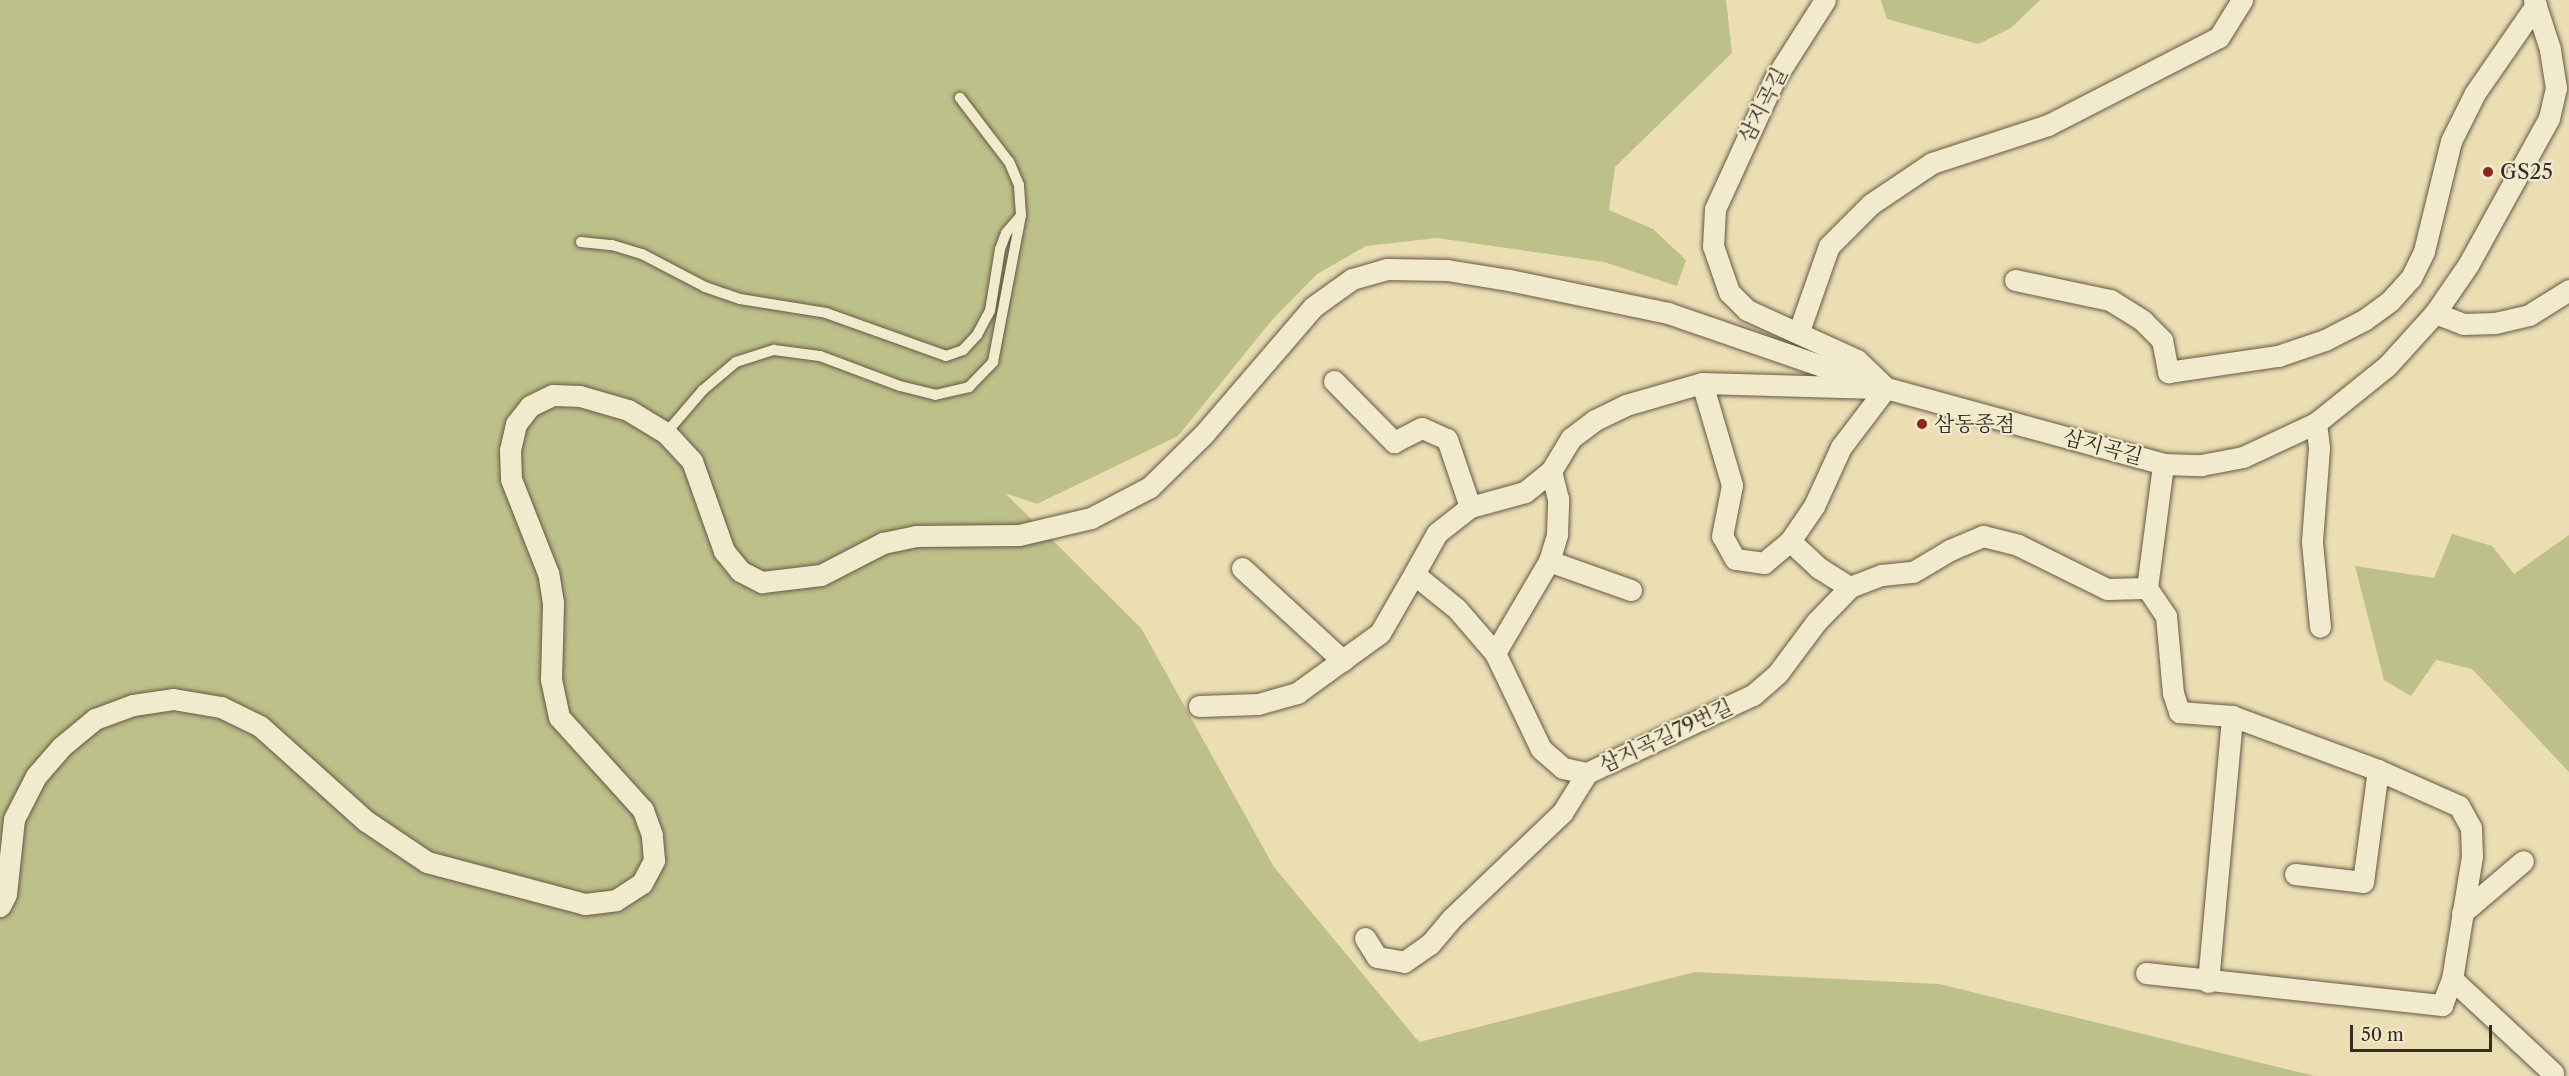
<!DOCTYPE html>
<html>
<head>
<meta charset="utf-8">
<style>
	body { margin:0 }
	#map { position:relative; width:2569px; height:1076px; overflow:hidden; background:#eadeb2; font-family:"Libre Caslon Text","Noto Serif KR",serif }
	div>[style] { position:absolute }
	.green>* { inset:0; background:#bdc088 }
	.roads { filter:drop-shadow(0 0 2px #655848) drop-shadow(0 0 2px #655848) }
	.service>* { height:10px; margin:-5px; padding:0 5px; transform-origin:5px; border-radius:5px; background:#f1eacd }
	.minor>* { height:21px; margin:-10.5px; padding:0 10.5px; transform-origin:10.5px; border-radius:10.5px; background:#f1eacd }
	.dots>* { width:16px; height:16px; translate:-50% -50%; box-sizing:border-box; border:3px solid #f1eacd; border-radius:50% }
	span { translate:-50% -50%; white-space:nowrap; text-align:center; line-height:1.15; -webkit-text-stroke:4.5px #f1eacd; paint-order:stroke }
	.street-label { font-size:21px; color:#392c24 }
	.poi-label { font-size:21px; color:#392c24 }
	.left { translate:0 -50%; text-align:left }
	.scale { position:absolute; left:2350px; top:1025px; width:142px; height:27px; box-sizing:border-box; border:3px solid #392c24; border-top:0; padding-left:8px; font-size:18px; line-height:21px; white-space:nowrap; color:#392c24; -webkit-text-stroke:4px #f1eacd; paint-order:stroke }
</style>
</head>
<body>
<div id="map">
	<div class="green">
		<i style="clip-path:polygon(0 0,1726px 0,1732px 53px,1615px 167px,1609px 210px,1653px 229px,1686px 260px,1677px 286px,1604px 262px,1437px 238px,1366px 246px,1317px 274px,1272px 320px,1178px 436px,1037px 504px,1005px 493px,1141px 628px,1274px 867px,1419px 1042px,1695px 972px,1939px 984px,2315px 1076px,0 1076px)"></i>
		<i style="clip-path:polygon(1881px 0,2040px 0,2011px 28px,1978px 44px,1887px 19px)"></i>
		<i style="clip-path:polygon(2452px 534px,2492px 546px,2514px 574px,2569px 535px,2569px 772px,2472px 669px,2436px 660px,2411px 696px,2384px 680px,2355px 566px,2434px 578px)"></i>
	</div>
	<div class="roads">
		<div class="service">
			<i style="left:581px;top:242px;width:31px;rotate:6deg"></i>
			<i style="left:612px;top:245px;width:31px;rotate:17deg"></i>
			<i style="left:642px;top:254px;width:71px;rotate:27.6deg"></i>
			<i style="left:705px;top:287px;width:37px;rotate:19deg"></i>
			<i style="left:740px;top:299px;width:87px;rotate:9.2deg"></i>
			<i style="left:826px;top:313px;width:127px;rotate:19.7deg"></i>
			<i style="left:946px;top:356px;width:18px;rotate:-19deg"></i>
			<i style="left:963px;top:350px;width:21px;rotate:-47deg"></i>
			<i style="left:977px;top:335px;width:27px;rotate:-62deg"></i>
			<i style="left:990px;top:311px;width:63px;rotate:-80.8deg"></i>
			<i style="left:1000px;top:249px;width:17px;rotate:-69deg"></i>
			<i style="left:1006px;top:233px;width:21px;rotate:-49deg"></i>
			<i style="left:666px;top:433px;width:57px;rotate:-49.3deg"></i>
			<i style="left:703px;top:390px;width:43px;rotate:-40.3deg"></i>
			<i style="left:736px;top:362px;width:40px;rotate:-18deg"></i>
			<i style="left:774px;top:350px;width:46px;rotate:7.4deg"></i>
			<i style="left:820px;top:356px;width:85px;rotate:20.6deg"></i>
			<i style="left:900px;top:386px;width:36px;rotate:14deg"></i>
			<i style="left:935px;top:395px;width:35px;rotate:-13deg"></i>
			<i style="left:969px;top:387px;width:35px;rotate:-46deg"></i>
			<i style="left:993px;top:362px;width:150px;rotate:-79.2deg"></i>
			<i style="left:1021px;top:215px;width:30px;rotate:-94deg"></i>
			<i style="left:1019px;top:185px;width:25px;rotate:-113deg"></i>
			<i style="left:1009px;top:162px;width:81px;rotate:-127.4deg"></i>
		</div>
		<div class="minor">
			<i style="left:1825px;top:0;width:95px;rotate:122.5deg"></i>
			<i style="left:1774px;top:80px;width:142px;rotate:114.6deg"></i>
			<i style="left:1715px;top:209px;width:37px;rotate:93deg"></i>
			<i style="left:1713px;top:246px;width:49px;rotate:70.8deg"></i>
			<i style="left:1729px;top:292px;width:25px;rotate:45deg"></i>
			<i style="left:1747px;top:310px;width:121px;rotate:24.4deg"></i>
			<i style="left:1857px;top:360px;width:40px;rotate:44deg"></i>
			<i style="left:1886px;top:388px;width:287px;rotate:15.3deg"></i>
			<i style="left:2163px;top:464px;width:38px;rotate:2deg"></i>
			<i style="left:2201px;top:465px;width:43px;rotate:-10.8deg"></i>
			<i style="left:2243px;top:457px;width:81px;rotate:-25deg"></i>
			<i style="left:2316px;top:423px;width:91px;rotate:-38.8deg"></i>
			<i style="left:2387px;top:366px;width:72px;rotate:-47.8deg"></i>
			<i style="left:2435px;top:313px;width:58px;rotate:-55.5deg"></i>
			<i style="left:2468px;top:265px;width:168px;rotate:-61.1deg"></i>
			<i style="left:2549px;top:118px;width:31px;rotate:-77deg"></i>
			<i style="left:2556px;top:88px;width:39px;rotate:-99deg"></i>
			<i style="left:2550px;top:49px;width:52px;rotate:-108.1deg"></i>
			<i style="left:2015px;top:280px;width:97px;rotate:11.9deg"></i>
			<i style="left:2110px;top:300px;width:39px;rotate:32deg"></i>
			<i style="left:2143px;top:321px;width:27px;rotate:45deg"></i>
			<i style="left:2162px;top:340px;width:33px;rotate:79deg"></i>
			<i style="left:2168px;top:372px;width:111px;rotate:-8.3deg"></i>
			<i style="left:2278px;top:356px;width:50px;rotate:-18.8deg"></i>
			<i style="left:2325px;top:340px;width:44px;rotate:-27.1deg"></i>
			<i style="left:2364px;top:320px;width:32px;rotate:-36deg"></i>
			<i style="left:2390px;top:301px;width:31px;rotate:-48deg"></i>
			<i style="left:2411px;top:278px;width:30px;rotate:-64deg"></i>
			<i style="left:2424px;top:251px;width:113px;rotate:-76.2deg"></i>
			<i style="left:2451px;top:141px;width:54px;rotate:-63.4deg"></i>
			<i style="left:2475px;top:93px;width:107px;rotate:-55.3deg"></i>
			<i style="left:2435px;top:313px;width:30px;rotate:21deg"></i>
			<i style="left:2463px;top:324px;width:32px;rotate:-2deg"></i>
			<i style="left:2495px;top:323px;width:35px;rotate:-13deg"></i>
			<i style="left:2529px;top:315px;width:47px;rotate:-32deg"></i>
			<i style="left:1799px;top:331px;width:90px;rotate:-70.6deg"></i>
			<i style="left:1829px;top:246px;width:59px;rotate:-45deg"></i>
			<i style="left:1871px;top:204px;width:73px;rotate:-33.9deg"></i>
			<i style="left:1932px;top:163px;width:122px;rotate:-18.1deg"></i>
			<i style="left:2048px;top:125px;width:192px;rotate:-27.2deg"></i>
			<i style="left:2219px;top:37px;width:44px;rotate:-58.1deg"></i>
			<i style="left:1334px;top:381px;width:86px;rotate:45.5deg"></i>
			<i style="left:1394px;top:442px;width:31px;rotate:-27deg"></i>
			<i style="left:1422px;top:428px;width:27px;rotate:24deg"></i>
			<i style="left:1447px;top:439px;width:72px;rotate:71.3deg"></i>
			<i style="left:1702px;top:383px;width:79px;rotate:163.9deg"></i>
			<i style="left:1626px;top:405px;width:34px;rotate:154deg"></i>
			<i style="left:1595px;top:420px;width:30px;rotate:143deg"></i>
			<i style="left:1571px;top:438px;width:39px;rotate:121deg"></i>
			<i style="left:1551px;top:471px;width:33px;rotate:141deg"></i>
			<i style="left:1525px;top:492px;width:57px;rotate:164.7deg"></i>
			<i style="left:1470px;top:507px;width:42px;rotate:141.8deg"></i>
			<i style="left:1437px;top:533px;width:47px;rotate:119.3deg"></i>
			<i style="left:1414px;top:574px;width:55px;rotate:39.1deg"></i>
			<i style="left:1457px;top:609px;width:58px;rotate:49.2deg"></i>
			<i style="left:1495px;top:653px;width:106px;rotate:64.4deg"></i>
			<i style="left:1541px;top:749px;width:29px;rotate:41deg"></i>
			<i style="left:1563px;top:768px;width:25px;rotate:12deg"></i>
			<i style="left:1587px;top:773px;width:183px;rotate:-25.2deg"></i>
			<i style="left:1753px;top:695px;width:33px;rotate:-41deg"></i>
			<i style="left:1778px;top:673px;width:64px;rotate:-53.3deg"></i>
			<i style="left:1816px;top:622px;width:49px;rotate:-45.8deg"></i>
			<i style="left:1850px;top:587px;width:34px;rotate:-21deg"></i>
			<i style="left:1882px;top:575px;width:31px;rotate:-6deg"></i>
			<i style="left:1913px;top:572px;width:43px;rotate:-30.7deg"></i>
			<i style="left:1950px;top:550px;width:36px;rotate:-23deg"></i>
			<i style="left:1983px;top:536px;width:36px;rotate:14deg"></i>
			<i style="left:2018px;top:545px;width:99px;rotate:26.3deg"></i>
			<i style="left:2107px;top:589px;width:40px;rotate:-1.4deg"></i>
			<i style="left:2147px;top:588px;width:125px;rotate:-82.6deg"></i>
			<i style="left:1702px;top:383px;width:184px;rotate:1.6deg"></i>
			<i style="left:1886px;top:388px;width:74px;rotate:127.3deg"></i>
			<i style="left:1841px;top:447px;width:65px;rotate:114.6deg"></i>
			<i style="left:1814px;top:506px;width:42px;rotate:124.4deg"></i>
			<i style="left:1790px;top:541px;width:34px;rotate:140deg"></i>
			<i style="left:1764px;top:563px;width:29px;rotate:-172deg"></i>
			<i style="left:1735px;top:559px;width:26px;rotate:-119deg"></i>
			<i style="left:1722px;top:536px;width:52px;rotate:-78.9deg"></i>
			<i style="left:1732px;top:485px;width:106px;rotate:-106.4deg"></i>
			<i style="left:2316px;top:423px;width:25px;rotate:83deg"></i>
			<i style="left:2319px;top:448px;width:94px;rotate:94.3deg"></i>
			<i style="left:2312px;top:542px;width:85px;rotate:84.6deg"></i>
			<i style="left:1790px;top:541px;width:40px;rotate:43deg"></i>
			<i style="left:1819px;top:568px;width:36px;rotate:32deg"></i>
			<i style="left:1549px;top:561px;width:87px;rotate:19.5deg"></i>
			<i style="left:1242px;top:568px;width:137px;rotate:42.6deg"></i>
			<i style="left:2147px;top:588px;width:34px;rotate:56deg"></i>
			<i style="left:2166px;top:616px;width:77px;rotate:84.8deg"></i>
			<i style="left:2173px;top:693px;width:20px;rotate:72deg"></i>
			<i style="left:2179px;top:712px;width:53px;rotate:4.3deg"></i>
			<i style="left:2232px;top:716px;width:156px;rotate:20.3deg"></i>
			<i style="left:2378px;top:770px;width:89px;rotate:24deg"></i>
			<i style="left:2459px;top:806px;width:25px;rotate:61deg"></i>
			<i style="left:2471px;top:828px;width:28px;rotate:88deg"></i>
			<i style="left:2472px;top:856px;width:125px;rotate:99.2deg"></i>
			<i style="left:2452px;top:979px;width:138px;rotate:42.9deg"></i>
			<i style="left:1495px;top:653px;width:107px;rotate:-59.6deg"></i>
			<i style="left:1549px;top:561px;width:28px;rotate:-73deg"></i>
			<i style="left:1557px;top:534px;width:35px;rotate:-88deg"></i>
			<i style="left:1558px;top:499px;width:29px;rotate:-104deg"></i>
			<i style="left:1199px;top:706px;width:59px;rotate:-1.9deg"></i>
			<i style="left:1258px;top:704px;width:41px;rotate:-15.8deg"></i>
			<i style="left:1297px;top:693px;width:102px;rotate:-35.9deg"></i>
			<i style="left:1380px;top:633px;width:68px;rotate:-60deg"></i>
			<i style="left:2295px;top:874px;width:68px;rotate:6.7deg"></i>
			<i style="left:2363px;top:882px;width:113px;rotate:-82.4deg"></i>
			<i style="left:0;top:906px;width:13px;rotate:-63deg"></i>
			<i style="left:6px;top:894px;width:75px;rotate:-83.9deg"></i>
			<i style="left:14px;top:819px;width:48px;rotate:-62.9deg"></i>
			<i style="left:36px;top:776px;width:38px;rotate:-49deg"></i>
			<i style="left:61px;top:747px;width:44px;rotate:-39.5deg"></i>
			<i style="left:95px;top:719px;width:40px;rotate:-20.2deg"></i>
			<i style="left:133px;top:705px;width:40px;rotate:-8.5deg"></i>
			<i style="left:173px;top:699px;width:49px;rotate:9.5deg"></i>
			<i style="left:221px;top:707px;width:43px;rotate:26deg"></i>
			<i style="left:260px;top:726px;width:142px;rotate:41.9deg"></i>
			<i style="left:366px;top:821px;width:73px;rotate:33.9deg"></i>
			<i style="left:427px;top:862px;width:163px;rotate:14.9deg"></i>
			<i style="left:585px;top:904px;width:31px;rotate:-7deg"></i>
			<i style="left:616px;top:900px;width:31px;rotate:-33deg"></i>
			<i style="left:642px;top:883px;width:26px;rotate:-62deg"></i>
			<i style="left:654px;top:860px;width:25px;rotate:-95deg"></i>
			<i style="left:652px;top:835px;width:27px;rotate:-110deg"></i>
			<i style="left:643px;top:810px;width:125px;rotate:-132.1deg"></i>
			<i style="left:559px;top:717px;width:38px;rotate:-102deg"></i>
			<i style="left:551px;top:680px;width:77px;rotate:-88.5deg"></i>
			<i style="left:553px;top:603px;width:30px;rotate:-99deg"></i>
			<i style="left:548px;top:573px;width:101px;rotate:-111.5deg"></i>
			<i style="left:511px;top:479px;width:29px;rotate:-92deg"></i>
			<i style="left:510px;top:450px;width:27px;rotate:-77deg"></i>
			<i style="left:516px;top:424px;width:23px;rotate:-52deg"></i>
			<i style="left:530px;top:406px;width:25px;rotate:-26deg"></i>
			<i style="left:553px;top:395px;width:27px;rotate:2deg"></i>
			<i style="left:580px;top:396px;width:50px;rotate:16.3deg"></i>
			<i style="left:628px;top:410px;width:44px;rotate:31.2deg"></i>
			<i style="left:666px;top:433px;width:38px;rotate:47deg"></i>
			<i style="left:692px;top:461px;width:96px;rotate:70.4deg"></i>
			<i style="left:724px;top:551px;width:26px;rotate:51deg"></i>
			<i style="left:740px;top:571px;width:25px;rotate:27deg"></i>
			<i style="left:762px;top:582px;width:59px;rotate:-6.8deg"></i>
			<i style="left:821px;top:575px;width:70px;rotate:-27.3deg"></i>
			<i style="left:883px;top:543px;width:34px;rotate:-12deg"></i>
			<i style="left:916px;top:536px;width:103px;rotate:-0.6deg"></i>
			<i style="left:1019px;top:535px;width:74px;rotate:-13.3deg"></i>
			<i style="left:1091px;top:518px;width:67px;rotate:-27.7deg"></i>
			<i style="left:1150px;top:487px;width:74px;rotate:-44.5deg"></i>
			<i style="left:1203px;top:435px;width:169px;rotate:-49.3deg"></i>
			<i style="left:1313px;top:307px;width:48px;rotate:-35.7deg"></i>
			<i style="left:1352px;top:279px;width:36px;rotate:-16deg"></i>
			<i style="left:1387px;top:269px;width:60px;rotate:1deg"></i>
			<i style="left:1447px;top:270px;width:63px;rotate:9.2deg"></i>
			<i style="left:1509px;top:280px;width:162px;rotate:11.7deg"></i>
			<i style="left:1668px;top:313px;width:231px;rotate:19deg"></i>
			<i style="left:2462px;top:913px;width:80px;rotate:-40.4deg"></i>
			<i style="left:1365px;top:938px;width:22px;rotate:58deg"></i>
			<i style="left:1377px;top:957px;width:27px;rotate:10deg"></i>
			<i style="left:1404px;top:962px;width:32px;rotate:-35deg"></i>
			<i style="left:1430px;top:944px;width:35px;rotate:-50deg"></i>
			<i style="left:1453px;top:917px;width:151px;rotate:-43.7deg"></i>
			<i style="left:1562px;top:813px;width:47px;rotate:-58deg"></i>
			<i style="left:2146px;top:973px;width:298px;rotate:6.2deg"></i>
			<i style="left:2442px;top:1005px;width:28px;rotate:-69deg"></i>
			<i style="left:2208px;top:982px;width:267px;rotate:-84.8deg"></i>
		</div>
	</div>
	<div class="dots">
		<i style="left:2488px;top:172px;background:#8f2418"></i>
		<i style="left:1922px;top:424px;background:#8f2418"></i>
	</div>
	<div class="street-label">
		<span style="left:1763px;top:105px;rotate:-63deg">삼지곡길</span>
		<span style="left:2103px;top:447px;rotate:15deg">삼지곡길</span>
		<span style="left:1666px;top:736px;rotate:-25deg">삼지곡길79번길</span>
	</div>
	<div class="poi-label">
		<span class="left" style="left:2500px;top:172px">GS25</span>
		<span class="left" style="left:1934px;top:424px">삼동종점</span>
	</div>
	<div class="scale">50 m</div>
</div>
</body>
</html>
